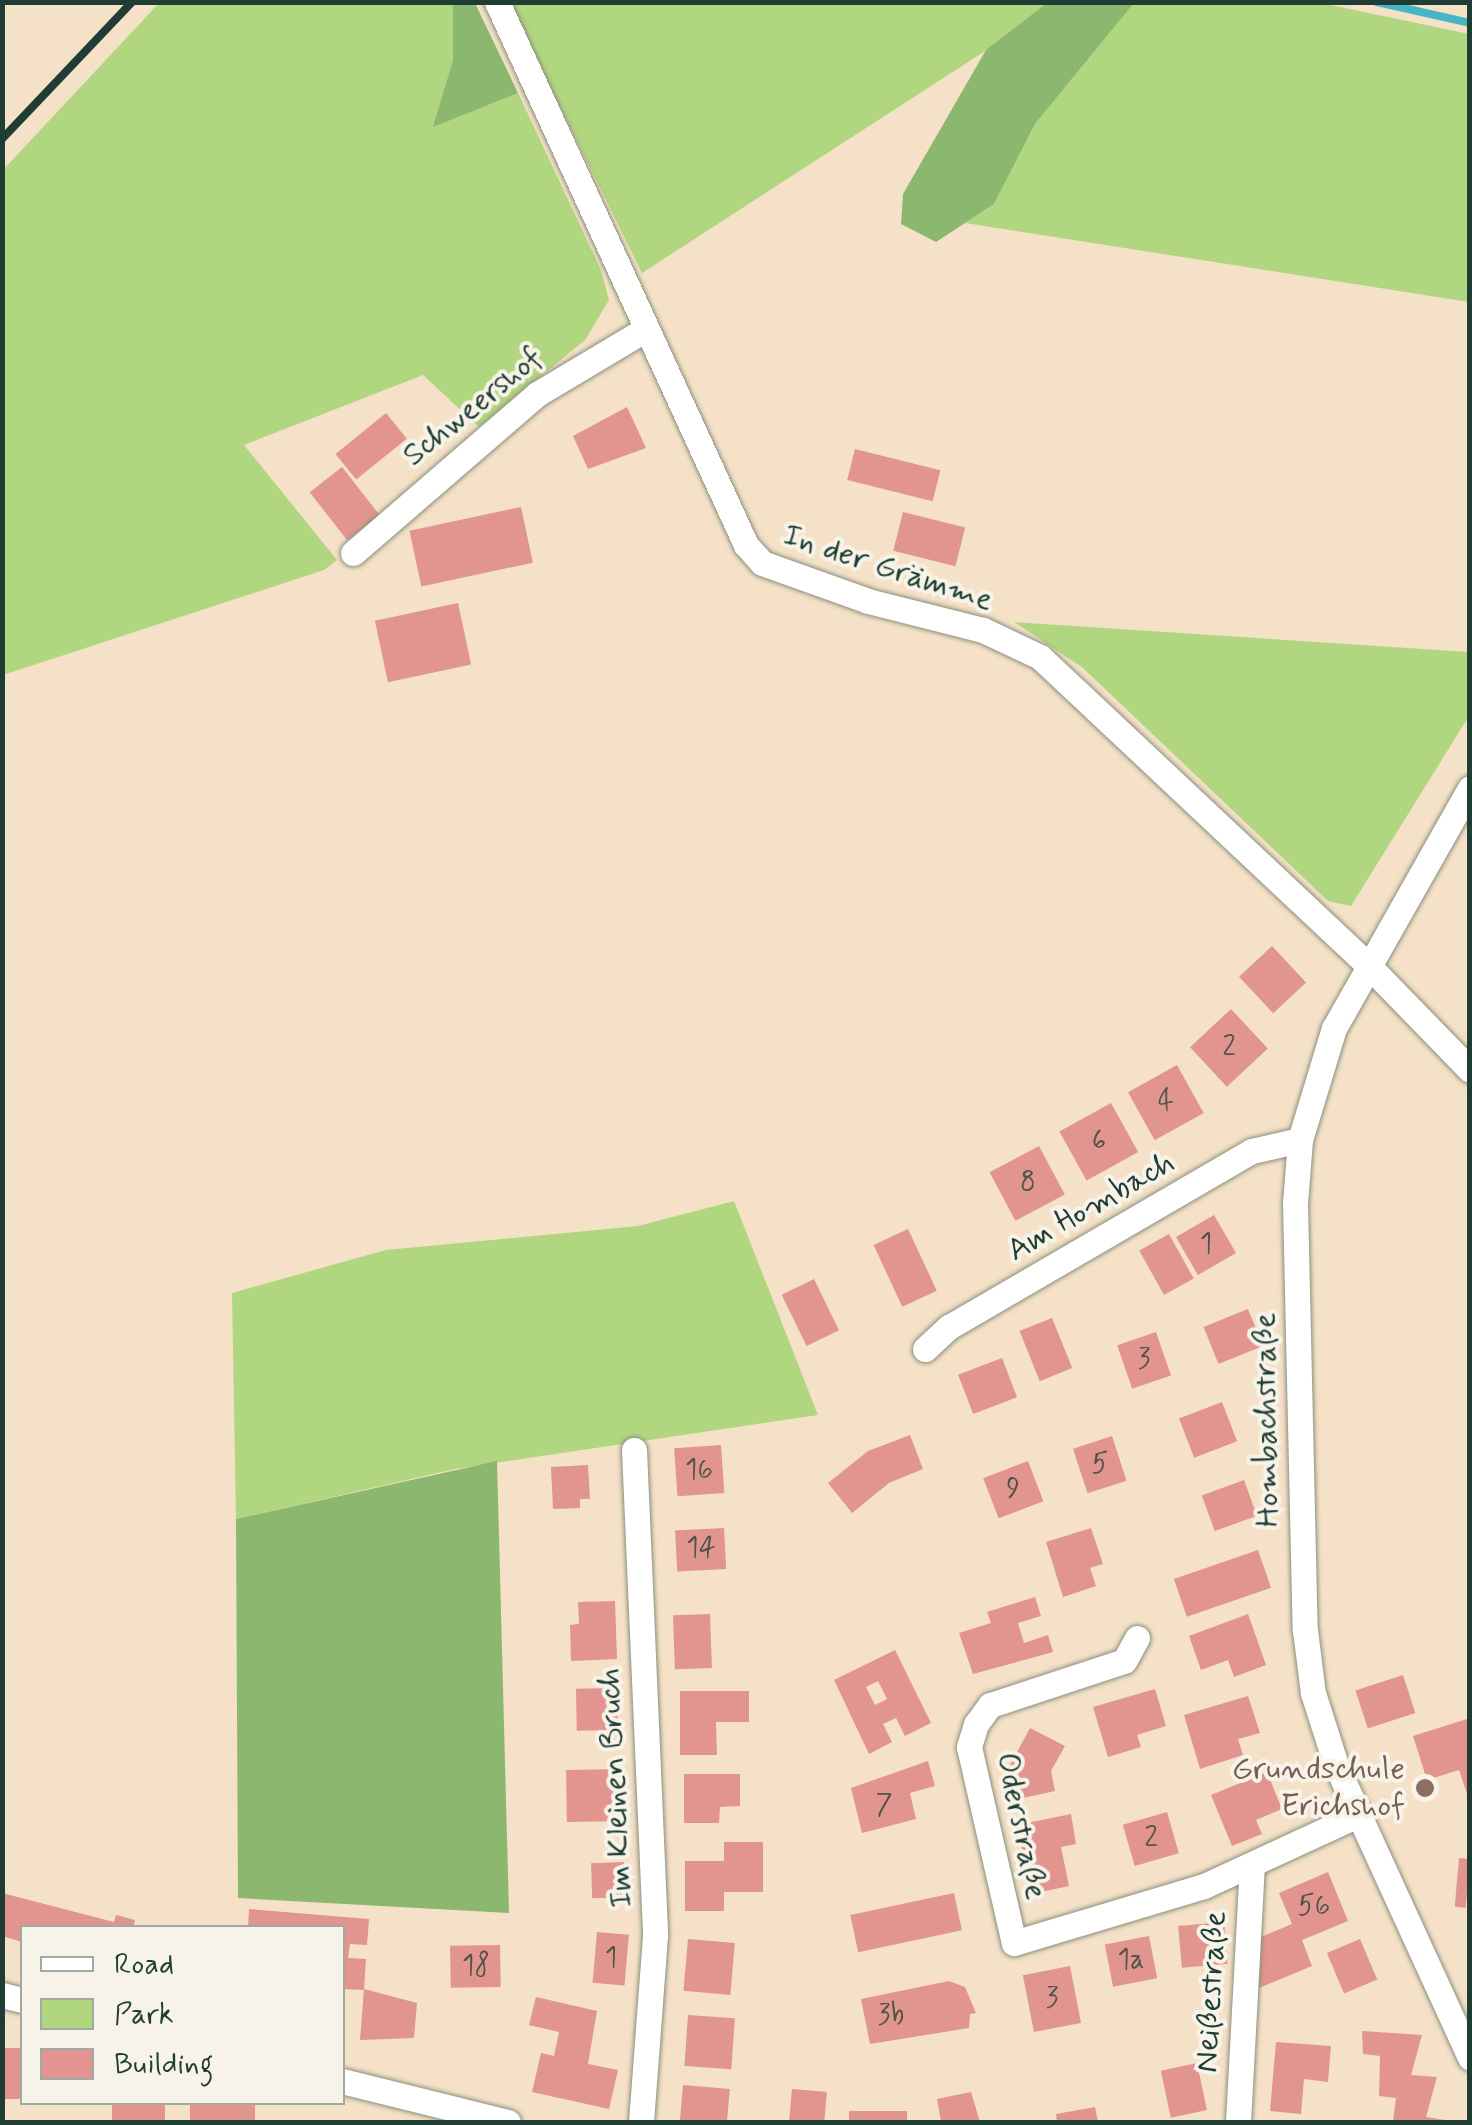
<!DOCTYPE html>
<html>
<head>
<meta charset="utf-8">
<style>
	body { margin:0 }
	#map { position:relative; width:1472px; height:2125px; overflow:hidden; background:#f4e1c7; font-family:Mynerve,sans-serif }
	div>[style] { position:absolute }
	.green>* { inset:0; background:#b1d680 }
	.forest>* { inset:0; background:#8cb76e }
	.stream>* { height:8px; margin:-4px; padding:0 4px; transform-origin:4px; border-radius:4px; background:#48b5c5 }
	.building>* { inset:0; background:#e1958e; transform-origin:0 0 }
	.roads { filter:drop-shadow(0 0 2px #8a8f7e) drop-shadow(0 0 2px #8a8f7e) }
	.minor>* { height:25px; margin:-12.5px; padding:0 12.5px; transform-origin:12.5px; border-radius:12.5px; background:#fff }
	.rail>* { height:8px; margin:-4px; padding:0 4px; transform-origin:4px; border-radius:4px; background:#1f3d34 }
	.dots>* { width:28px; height:28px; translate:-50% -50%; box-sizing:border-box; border:5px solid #f7f3e8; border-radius:50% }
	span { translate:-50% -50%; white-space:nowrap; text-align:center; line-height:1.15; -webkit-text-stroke:8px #f7f3e8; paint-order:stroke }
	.number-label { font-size:28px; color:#50534a }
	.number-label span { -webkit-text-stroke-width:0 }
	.street-label { font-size:32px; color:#1f3d34 }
	.education-label { font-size:32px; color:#785e54 }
	.right { translate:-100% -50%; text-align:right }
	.frame { position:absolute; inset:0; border:5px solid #1f3d34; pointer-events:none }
	.legend { position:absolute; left:20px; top:1925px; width:325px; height:180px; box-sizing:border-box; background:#f7f3e8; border:2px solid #a1aaa0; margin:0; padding:12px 18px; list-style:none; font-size:30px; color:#1f3d34 }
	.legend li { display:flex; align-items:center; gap:20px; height:50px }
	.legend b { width:50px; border:2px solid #a1aaa0 }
</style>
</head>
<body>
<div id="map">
	<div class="green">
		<i style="clip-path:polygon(159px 3px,453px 3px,453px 60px,434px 126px,518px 93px,601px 270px,609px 300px,585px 340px,479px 427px,423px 375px,244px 445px,337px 560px,324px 570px,3px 675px,2px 171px)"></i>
		<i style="clip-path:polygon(509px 3px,1047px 3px,1030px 22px,642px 273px)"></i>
		<i style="clip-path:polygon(1134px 3px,1321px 3px,1469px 34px,1469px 302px,965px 223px,994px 204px,1035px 124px)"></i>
		<i style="clip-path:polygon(1014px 622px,1469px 652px,1469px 716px,1351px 906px,1328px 901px,1083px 668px)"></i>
		<i style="clip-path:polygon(734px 1201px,818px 1415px,455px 1469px,236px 1519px,232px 1293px,386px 1250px,638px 1226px)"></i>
	</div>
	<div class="forest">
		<i style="clip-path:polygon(453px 3px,475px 3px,518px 93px,433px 127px,453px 60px)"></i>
		<i style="clip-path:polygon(1047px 3px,1134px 3px,1035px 124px,994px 204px,936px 242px,901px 224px,903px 194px,986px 50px)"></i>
		<i style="clip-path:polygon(497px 1461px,509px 1913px,238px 1898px,236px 1519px)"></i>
	</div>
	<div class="stream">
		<i style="left:1377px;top:2px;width:95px;rotate:12.7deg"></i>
	</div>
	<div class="building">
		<i style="clip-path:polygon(627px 407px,646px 448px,588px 469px,573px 436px)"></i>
		<i style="left:386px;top:413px;width:33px;height:65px;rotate:51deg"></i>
		<i style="left:855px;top:449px;width:88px;height:32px;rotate:14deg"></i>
		<i style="left:342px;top:467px;width:61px;height:41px;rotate:52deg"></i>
		<i style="left:521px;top:507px;width:57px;height:114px;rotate:78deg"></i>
		<i style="left:903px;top:512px;width:64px;height:40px;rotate:14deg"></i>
		<i style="left:458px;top:603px;width:63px;height:85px;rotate:78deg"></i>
		<i style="left:1272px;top:946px;width:50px;height:45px;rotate:47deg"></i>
		<i style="left:1231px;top:1009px;width:54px;height:56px;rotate:47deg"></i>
		<i style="left:1177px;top:1065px;width:55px;height:56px;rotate:61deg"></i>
		<i style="left:1111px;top:1103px;width:56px;height:59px;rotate:61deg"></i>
		<i style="left:1039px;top:1146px;width:55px;height:56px;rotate:62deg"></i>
		<i style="left:1214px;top:1215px;width:44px;height:44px;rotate:60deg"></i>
		<i style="left:908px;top:1229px;width:68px;height:38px;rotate:65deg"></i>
		<i style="left:1169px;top:1234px;width:51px;height:34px;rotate:61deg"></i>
		<i style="left:814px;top:1279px;width:57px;height:36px;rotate:64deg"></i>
		<i style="left:1248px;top:1309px;width:40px;height:48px;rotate:68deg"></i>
		<i style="left:1052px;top:1318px;width:54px;height:35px;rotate:68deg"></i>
		<i style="left:1156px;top:1332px;width:46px;height:41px;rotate:71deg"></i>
		<i style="left:1002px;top:1358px;width:42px;height:47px;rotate:69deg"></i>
		<i style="left:1222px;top:1402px;width:42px;height:46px;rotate:69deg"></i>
		<i style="clip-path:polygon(910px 1435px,923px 1469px,889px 1483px,852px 1513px,828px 1483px,868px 1451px)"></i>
		<i style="left:1112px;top:1436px;width:47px;height:41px;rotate:72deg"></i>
		<i style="left:721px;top:1445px;width:48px;height:47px;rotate:86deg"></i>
		<i style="left:1028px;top:1461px;width:43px;height:48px;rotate:69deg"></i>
		<i style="clip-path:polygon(588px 1465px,590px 1499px,580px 1499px,580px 1508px,553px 1509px,551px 1467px)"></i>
		<i style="left:1244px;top:1480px;width:38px;height:45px;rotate:70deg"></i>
		<i style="left:724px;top:1528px;width:41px;height:49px;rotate:87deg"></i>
		<i style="clip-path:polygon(1091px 1528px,1103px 1564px,1090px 1568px,1096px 1586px,1063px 1597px,1046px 1542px)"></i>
		<i style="left:1258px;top:1550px;width:40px;height:89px;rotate:71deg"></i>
		<i style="clip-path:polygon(1035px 1597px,1041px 1616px,1018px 1623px,1024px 1643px,1048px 1635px,1053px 1652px,973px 1674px,959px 1633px,991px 1623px,987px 1612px)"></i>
		<i style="clip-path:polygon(615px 1601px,617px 1659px,571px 1661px,570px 1625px,579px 1624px,578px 1602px)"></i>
		<i style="left:710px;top:1614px;width:54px;height:37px;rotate:88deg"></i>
		<i style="clip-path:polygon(1248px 1614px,1266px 1665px,1234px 1677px,1228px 1660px,1201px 1670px,1189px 1636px)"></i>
		<i style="clip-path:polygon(evenodd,895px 1650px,931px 1723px,905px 1736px,896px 1718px,883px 1724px,892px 1742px,869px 1754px,834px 1680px,895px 1650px,878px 1681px,887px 1699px,875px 1705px,866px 1687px,878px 1681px)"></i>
		<i style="left:1403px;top:1675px;width:40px;height:50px;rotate:72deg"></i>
		<i style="left:617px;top:1688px;width:42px;height:41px;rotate:89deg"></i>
		<i style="clip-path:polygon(1155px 1689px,1166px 1726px,1137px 1735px,1141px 1747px,1108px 1757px,1093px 1707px)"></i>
		<i style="clip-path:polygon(680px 1691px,749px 1691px,749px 1722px,716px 1722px,717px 1755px,680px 1755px)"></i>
		<i style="clip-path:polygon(1248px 1696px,1260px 1733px,1238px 1739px,1243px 1755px,1200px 1769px,1184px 1715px)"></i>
		<i style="clip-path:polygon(1470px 1718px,1470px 1800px,1469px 1800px,1459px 1770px,1427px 1780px,1413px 1736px)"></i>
		<i style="clip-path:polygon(1030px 1728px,1065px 1746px,1051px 1771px,1055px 1791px,1018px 1799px,1010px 1765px)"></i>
		<i style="clip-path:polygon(928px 1761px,935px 1786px,910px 1793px,916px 1819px,862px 1833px,851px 1788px)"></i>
		<i style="left:625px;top:1769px;width:52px;height:59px;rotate:89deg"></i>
		<i style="clip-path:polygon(1267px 1772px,1282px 1809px,1256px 1820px,1262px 1834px,1232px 1846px,1211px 1795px)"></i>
		<i style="clip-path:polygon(684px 1774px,740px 1774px,740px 1806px,720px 1807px,719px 1823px,684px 1823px)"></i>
		<i style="left:1167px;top:1812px;width:43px;height:46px;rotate:74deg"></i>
		<i style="clip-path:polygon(1071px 1814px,1076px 1844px,1061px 1847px,1069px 1886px,1031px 1894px,1017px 1825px)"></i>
		<i style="clip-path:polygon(724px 1842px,763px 1842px,763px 1892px,724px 1892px,724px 1911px,685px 1911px,685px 1861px,724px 1861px)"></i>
		<i style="left:1459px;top:1858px;width:11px;height:49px;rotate:5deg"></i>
		<i style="left:624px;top:1862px;width:35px;height:33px;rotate:88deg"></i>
		<i style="clip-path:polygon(1328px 1872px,1348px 1921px,1302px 1940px,1312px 1966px,1259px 1988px,1261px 1937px,1292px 1924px,1279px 1893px)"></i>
		<i style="clip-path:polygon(2px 1893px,114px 1922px,116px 1915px,135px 1920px,133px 1928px,22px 1928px,22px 1942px,2px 1936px)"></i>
		<i style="left:954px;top:1893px;width:38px;height:106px;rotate:78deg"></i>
		<i style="clip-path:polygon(249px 1909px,369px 1919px,367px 1945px,350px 1944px,348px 1958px,366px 1959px,364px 1990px,342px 1989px,342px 1928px,248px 1928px)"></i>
		<i style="left:1224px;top:1922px;width:42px;height:46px;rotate:85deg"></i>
		<i style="left:597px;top:1932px;width:32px;height:51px;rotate:5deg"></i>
		<i style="left:1149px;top:1936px;width:43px;height:45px;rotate:79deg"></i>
		<i style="left:688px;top:1939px;width:47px;height:52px;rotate:5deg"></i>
		<i style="left:1360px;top:1939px;width:44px;height:36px;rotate:67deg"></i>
		<i style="left:500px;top:1945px;width:42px;height:50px;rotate:89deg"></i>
		<i style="left:1070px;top:1966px;width:58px;height:48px;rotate:79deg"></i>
		<i style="clip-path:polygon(949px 1981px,965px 1987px,976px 2013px,970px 2014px,969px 2028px,870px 2044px,861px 1999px)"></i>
		<i style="clip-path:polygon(364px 1989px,417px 2003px,414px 2038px,360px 2040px)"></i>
		<i style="clip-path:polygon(536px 1997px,597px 2011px,588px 2064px,618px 2070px,609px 2109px,532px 2092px,541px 2053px,554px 2056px,559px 2032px,529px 2025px)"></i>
		<i style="left:688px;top:2015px;width:47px;height:51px;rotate:4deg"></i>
		<i style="clip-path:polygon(1362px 2031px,1422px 2035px,1411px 2075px,1437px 2077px,1426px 2117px,1458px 2122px,1393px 2122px,1396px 2098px,1379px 2096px,1380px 2056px,1363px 2054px)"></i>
		<i style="clip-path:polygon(1276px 2042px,1331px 2046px,1328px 2082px,1304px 2079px,1301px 2114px,1270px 2111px)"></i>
		<i style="left:22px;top:2048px;width:51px;height:20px;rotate:90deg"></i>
		<i style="left:1197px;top:2063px;width:48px;height:37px;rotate:78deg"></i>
		<i style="left:683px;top:2085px;width:47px;height:37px;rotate:5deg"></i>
		<i style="left:792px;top:2089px;width:35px;height:33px;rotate:5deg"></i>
		<i style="clip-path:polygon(971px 2092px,980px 2122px,941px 2122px,937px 2099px)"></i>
		<i style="left:112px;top:2102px;width:53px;height:20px"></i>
		<i style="left:190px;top:2102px;width:65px;height:20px"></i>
		<i style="clip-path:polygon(1095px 2107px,1098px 2122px,1057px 2122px,1056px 2114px)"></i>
		<i style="left:849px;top:2111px;width:58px;height:11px"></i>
	</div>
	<div class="roads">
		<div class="minor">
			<i style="left:497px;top:2px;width:597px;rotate:65.37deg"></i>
			<i style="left:746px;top:545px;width:24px;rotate:48deg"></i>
			<i style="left:762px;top:563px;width:113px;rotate:19.7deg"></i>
			<i style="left:868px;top:601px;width:119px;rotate:14.2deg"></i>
			<i style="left:983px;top:630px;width:63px;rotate:25.3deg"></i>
			<i style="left:1040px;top:657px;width:450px;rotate:43.2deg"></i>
			<i style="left:1368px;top:965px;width:146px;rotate:45.8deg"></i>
			<i style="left:353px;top:553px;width:243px;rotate:-40.8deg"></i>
			<i style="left:537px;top:394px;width:127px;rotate:-30.8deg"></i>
			<i style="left:1470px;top:788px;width:276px;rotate:119.5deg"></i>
			<i style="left:1334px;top:1028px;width:117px;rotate:106.9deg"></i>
			<i style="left:1300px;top:1140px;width:63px;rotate:94.5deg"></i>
			<i style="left:1295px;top:1203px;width:427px;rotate:88.7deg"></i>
			<i style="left:1305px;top:1630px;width:64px;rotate:82.8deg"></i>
			<i style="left:1313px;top:1693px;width:76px;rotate:72.3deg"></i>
			<i style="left:1336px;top:1765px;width:322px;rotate:65.4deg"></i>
			<i style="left:925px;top:1349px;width:33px;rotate:-43deg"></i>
			<i style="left:949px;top:1327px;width:350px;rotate:-30.2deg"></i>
			<i style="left:1252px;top:1151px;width:49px;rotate:-12.9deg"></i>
			<i style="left:634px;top:1450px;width:486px;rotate:87.5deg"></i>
			<i style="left:655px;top:1936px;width:187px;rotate:94.3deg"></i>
			<i style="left:1137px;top:1638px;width:26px;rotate:119deg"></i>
			<i style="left:1124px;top:1661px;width:141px;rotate:161.8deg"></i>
			<i style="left:990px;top:1705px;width:24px;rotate:126deg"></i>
			<i style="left:976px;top:1724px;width:24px;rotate:107deg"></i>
			<i style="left:969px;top:1747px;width:201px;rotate:77.1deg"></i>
			<i style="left:1014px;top:1943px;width:198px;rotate:-16.7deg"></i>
			<i style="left:1204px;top:1886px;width:172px;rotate:-24.8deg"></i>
			<i style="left:2px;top:1995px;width:21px;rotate:14deg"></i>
			<i style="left:342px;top:2081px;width:171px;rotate:13.9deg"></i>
			<i style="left:1238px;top:2122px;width:256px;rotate:-86.9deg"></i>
		</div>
	</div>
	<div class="rail">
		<i style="left:2px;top:139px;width:189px;rotate:-46.5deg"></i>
	</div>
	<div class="dots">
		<i style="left:1425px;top:1788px;background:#8d6e63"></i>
	</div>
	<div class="number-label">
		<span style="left:1229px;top:1048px">2</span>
		<span style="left:1166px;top:1102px">4</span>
		<span style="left:1099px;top:1142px">6</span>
		<span style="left:1028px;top:1183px">8</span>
		<span style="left:1206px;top:1245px">1</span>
		<span style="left:1144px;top:1360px">3</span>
		<span style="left:1100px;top:1465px">5</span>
		<span style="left:699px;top:1471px">16</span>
		<span style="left:1013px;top:1490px">9</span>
		<span style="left:701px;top:1549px">14</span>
		<span style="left:884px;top:1806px">7</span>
		<span style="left:1151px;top:1839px">2</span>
		<span style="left:1314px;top:1907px">56</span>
		<span style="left:611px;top:1959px">1</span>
		<span style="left:1131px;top:1961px">1a</span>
		<span style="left:476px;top:1967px">18</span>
		<span style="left:1052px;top:1999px">3</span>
		<span style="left:891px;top:2016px">3b</span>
	</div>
	<div class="street-label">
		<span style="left:473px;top:407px;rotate:-39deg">Schweershof</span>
		<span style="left:888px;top:568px;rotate:18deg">In der Grämme</span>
		<span style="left:1091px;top:1207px;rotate:-30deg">Am Hombach</span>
		<span style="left:1267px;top:1420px;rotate:-91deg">Hombachstraße</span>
		<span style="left:616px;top:1788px;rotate:-93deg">Im Kleinen Bruch</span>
		<span style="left:1021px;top:1826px;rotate:78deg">Oderstraße</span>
		<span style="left:1212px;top:1992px;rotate:-87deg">Neißestraße</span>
	</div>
	<div class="education-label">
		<span class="right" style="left:1405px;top:1788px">Grundschule<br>Erichshof</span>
	</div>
	<div class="frame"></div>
	<ul class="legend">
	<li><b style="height:12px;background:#fff"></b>Road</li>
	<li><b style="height:28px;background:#b1d680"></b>Park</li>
	<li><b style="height:28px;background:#e1958e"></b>Building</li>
	</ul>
</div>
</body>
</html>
